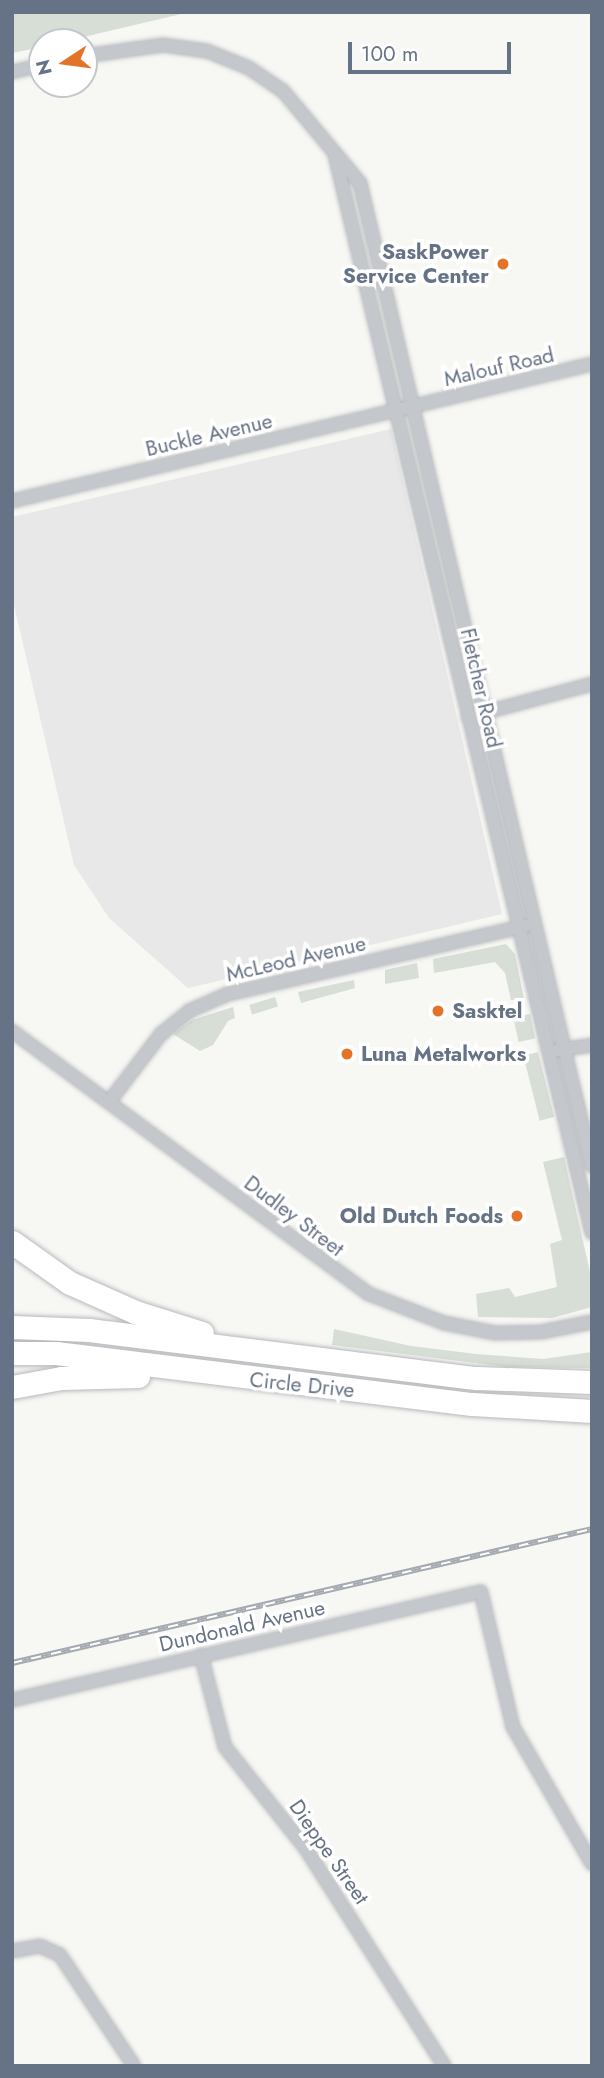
<!DOCTYPE html>
<html>
<head>
<meta charset="utf-8">
<style>
	body { margin:0 }
	#map { position:relative; width:604px; height:2078px; overflow:hidden; background:#f7f7f4; font-family:Jost,sans-serif }
	div>[style] { position:absolute }
	.built>* { inset:0; background:#e7e8e7 }
	.green>* { inset:0; background:#d7ded5; transform-origin:0 0 }
	.roads { filter:drop-shadow(0 0 2px #b7b9bd) drop-shadow(0 0 2px #b7b9bd) }
	.street>* { height:12px; margin:-6px; padding:0 6px; transform-origin:6px; border-radius:6px; background:#c4c7cb }
	.highway>* { height:23px; margin:-11.5px; padding:0 11.5px; transform-origin:11.5px; border-radius:11.5px; background:#fff }
	.rail>* { height:6px; margin-top:-3px; transform-origin:0; background:repeating-linear-gradient(90deg,#fff 0 10px,#a5a9b0 0 20px); box-sizing:border-box; border-block:2px solid #a5a9b0 }
	.dots>* { width:19px; height:19px; translate:-50% -50%; box-sizing:border-box; border:4px solid #fff; border-radius:50% }
	span { translate:-50% -50%; white-space:nowrap; text-align:center; line-height:1.15; -webkit-text-stroke:7px #fff; paint-order:stroke }
	.poi-label { font-size:21px; color:#667285; font-weight:700 }
	.right { translate:-100% -50%; text-align:right }
	.left { translate:0 -50%; text-align:left }
	.street-label { font-size:21px; color:#667285 }
	.frame { position:absolute; inset:0; border:14px solid #667285; pointer-events:none }
	.north { position:absolute; left:28px; top:28px; width:70px; height:70px; box-sizing:border-box; background:#fff; border:2px solid #c2c7ce; border-radius:50%; rotate:257deg; font-size:19px; font-weight:700; line-height:28px; text-align:center; color:#667285 }
	.north::after { content:''; display:block; margin:auto; width:24px; height:32px; background:#e37328; clip-path:polygon(50% 0,100% 100%,50% 72%,0 100%) }
	.scale { position:absolute; left:348px; top:42px; width:163px; height:32px; box-sizing:border-box; border:4px solid #667285; border-top:0; padding-left:9px; font-size:21px; line-height:24px; white-space:nowrap; color:#667285; -webkit-text-stroke:5px #fff; paint-order:stroke }
</style>
</head>
<body>
<div id="map">
	<div class="built">
		<i style="clip-path:polygon(391px 429px,502px 914px,188px 988px,109px 918px,74px 865px,12px 596px,12px 517px)"></i>
	</div>
	<div class="green">
		<i style="clip-path:polygon(12px 12px,190px 12px,62px 42px,42px 42px,42px 47px,12px 53px)"></i>
		<i style="clip-path:polygon(506px 944px,515px 954px,524px 999px,511px 1000px,505px 973px,495px 962px,434px 973px,433px 959px)"></i>
		<i style="clip-path:polygon(417px 963px,419px 978px,385px 984px,385px 970px)"></i>
		<i style="clip-path:polygon(354px 980px,355px 988px,301px 1003px,298px 992px)"></i>
		<i style="left:275px;top:997px;width:10px;height:27px;rotate:73deg"></i>
		<i style="clip-path:polygon(233px 1007px,235px 1018px,228px 1021px,213px 1045px,200px 1051px,173px 1034px,192px 1020px)"></i>
		<i style="left:530px;top:1014px;width:25px;height:17px;rotate:78deg"></i>
		<i style="left:538px;top:1052px;width:67px;height:15px;rotate:76deg"></i>
		<i style="clip-path:polygon(564px 1157px,592px 1281px,592px 1307px,552px 1318px,478px 1317px,476px 1294px,509px 1288px,515px 1297px,557px 1287px,550px 1244px,562px 1240px,543px 1162px)"></i>
		<i style="clip-path:polygon(334px 1329px,411px 1346px,476px 1354px,543px 1359px,592px 1352px,592px 1368px,507px 1367px,332px 1345px)"></i>
	</div>
	<div class="roads">
		<div class="street">
			<i style="left:84px;top:56px;width:80px;rotate:-7.9deg"></i>
			<i style="left:163px;top:45px;width:44px;rotate:7.8deg"></i>
			<i style="left:207px;top:51px;width:45px;rotate:22deg"></i>
			<i style="left:249px;top:68px;width:41px;rotate:34.1deg"></i>
			<i style="left:283px;top:91px;width:120px;rotate:50.1deg"></i>
			<i style="left:360px;top:183px;width:1010px;rotate:76.72deg"></i>
			<i style="left:12px;top:72px;width:31px;rotate:-13deg"></i>
			<i style="left:335px;top:155px;width:1108px;rotate:76.59deg"></i>
			<i style="left:12px;top:501px;width:596px;rotate:-13.29deg"></i>
			<i style="left:468px;top:717px;width:128px;rotate:-14.9deg"></i>
			<i style="left:12px;top:1031px;width:443px;rotate:36.4deg"></i>
			<i style="left:369px;top:1294px;width:80px;rotate:21.1deg"></i>
			<i style="left:444px;top:1323px;width:52px;rotate:11.1deg"></i>
			<i style="left:495px;top:1333px;width:46px;rotate:-1.2deg"></i>
			<i style="left:541px;top:1332px;width:52px;rotate:-11.1deg"></i>
			<i style="left:558px;top:1050px;width:34px;rotate:-8deg"></i>
			<i style="left:109px;top:1102px;width:86px;rotate:-52.6deg"></i>
			<i style="left:161px;top:1034px;width:36px;rotate:-39deg"></i>
			<i style="left:189px;top:1011px;width:43px;rotate:-23.6deg"></i>
			<i style="left:228px;top:994px;width:305px;rotate:-12.9deg"></i>
			<i style="left:201px;top:1655px;width:95px;rotate:75.4deg"></i>
			<i style="left:225px;top:1747px;width:130px;rotate:51.5deg"></i>
			<i style="left:306px;top:1849px;width:257px;rotate:57.5deg"></i>
			<i style="left:12px;top:1700px;width:481px;rotate:-13deg"></i>
			<i style="left:481px;top:1592px;width:139px;rotate:76.7deg"></i>
			<i style="left:513px;top:1727px;width:158px;rotate:60deg"></i>
			<i style="left:12px;top:1951px;width:28px;rotate:-10deg"></i>
			<i style="left:40px;top:1946px;width:22px;rotate:24deg"></i>
			<i style="left:60px;top:1955px;width:133px;rotate:56.3deg"></i>
		</div>
		<div class="highway">
			<i style="left:12px;top:1242px;width:71px;rotate:35.3deg"></i>
			<i style="left:70px;top:1283px;width:71px;rotate:24deg"></i>
			<i style="left:135px;top:1312px;width:70px;rotate:17.4deg"></i>
			<i style="left:12px;top:1327px;width:77px;rotate:2.2deg"></i>
			<i style="left:89px;top:1330px;width:391px;rotate:7.1deg"></i>
			<i style="left:477px;top:1378px;width:115px;rotate:2deg"></i>
			<i style="left:12px;top:1353px;width:44px"></i>
			<i style="left:56px;top:1353px;width:419px;rotate:7deg"></i>
			<i style="left:472px;top:1404px;width:120px;rotate:3.3deg"></i>
			<i style="left:12px;top:1387px;width:50px;rotate:-10.4deg"></i>
			<i style="left:61px;top:1378px;width:77px;rotate:-1.5deg"></i>
		</div>
	</div>
	<div class="rail">
		<i style="left:12px;top:1663px;width:595px;rotate:-13.01deg"></i>
	</div>
	<div class="dots">
		<i style="left:503px;top:264px;background:#e37328"></i>
		<i style="left:438px;top:1011px;background:#e37328"></i>
		<i style="left:347px;top:1054px;background:#e37328"></i>
		<i style="left:517px;top:1216px;background:#e37328"></i>
	</div>
	<div class="poi-label">
		<span class="right" style="left:489px;top:264px">SaskPower<br>Service Center</span>
		<span class="left" style="left:452px;top:1011px">Sasktel</span>
		<span class="left" style="left:361px;top:1054px">Luna Metalworks</span>
		<span class="right" style="left:503px;top:1216px">Old Dutch Foods</span>
	</div>
	<div class="street-label">
		<span style="left:499px;top:367px;rotate:-13deg">Malouf Road</span>
		<span style="left:209px;top:435px;rotate:-13deg">Buckle Avenue</span>
		<span style="left:481px;top:688px;rotate:77deg">Fletcher Road</span>
		<span style="left:296px;top:959px;rotate:-13deg">McLeod Avenue</span>
		<span style="left:294px;top:1216px;rotate:37deg">Dudley Street</span>
		<span style="left:302px;top:1385px;rotate:6deg">Circle Drive</span>
		<span style="left:242px;top:1626px;rotate:-13deg">Dundonald Avenue</span>
		<span style="left:329px;top:1852px;rotate:55deg">Dieppe Street</span>
	</div>
	<div class="frame"></div>
	<div class="north">N</div>
	<div class="scale">100 m</div>
</div>
</body>
</html>
